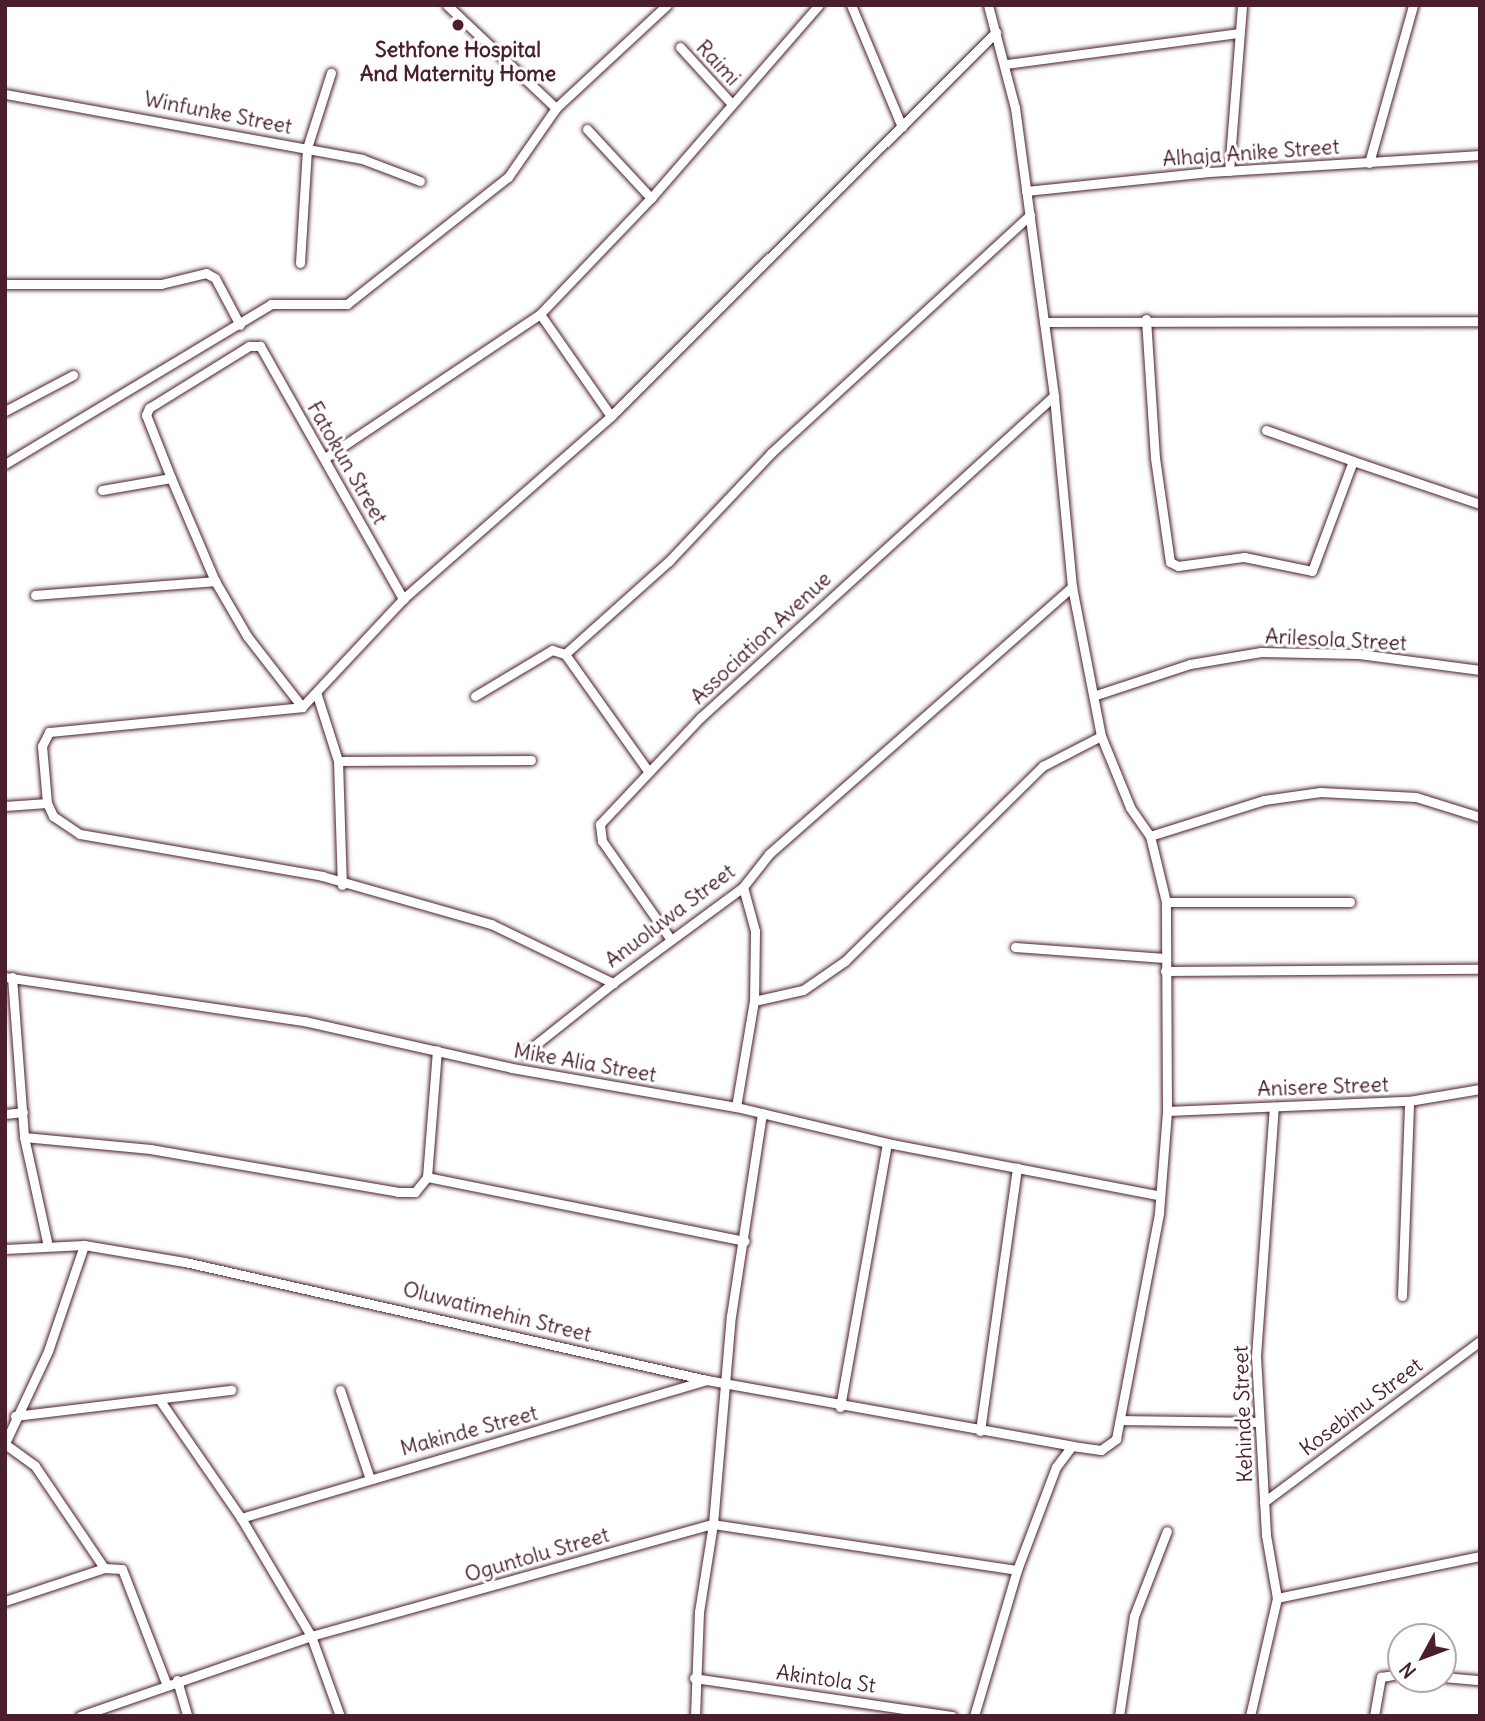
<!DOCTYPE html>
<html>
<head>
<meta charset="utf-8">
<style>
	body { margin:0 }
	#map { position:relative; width:1485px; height:1721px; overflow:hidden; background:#fff; font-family:Delius,sans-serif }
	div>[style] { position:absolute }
	.roads { filter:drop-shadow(0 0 2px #4a1f2b) drop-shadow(0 0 2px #4a1f2b) }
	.street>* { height:9px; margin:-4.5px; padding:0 4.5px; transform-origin:4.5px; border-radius:4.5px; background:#fff }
	.dots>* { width:19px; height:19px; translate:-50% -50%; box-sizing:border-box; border:4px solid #fff; border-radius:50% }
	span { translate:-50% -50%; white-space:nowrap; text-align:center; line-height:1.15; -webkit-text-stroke:6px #fff; paint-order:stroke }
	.poi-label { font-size:21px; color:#4a1f2b; font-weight:700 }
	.street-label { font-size:21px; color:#4a1f2b }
	.frame { position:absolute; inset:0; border:7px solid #4a1f2b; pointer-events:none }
	.north { position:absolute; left:1387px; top:1623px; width:70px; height:70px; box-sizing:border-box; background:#fff; border:2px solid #b7a5aa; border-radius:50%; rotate:229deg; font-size:19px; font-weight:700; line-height:28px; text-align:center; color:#4a1f2b }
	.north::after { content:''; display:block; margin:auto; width:24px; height:32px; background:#4a1f2b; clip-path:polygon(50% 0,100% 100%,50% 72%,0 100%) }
</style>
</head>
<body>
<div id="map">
	<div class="roads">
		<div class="street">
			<i style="left:447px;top:5px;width:150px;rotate:43.4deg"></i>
			<i style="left:851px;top:5px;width:132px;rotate:67.3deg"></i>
			<i style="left:680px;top:47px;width:76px;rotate:47.7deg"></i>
			<i style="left:1006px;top:64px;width:233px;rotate:-7.6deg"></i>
			<i style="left:5px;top:94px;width:363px;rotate:10.3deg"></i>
			<i style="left:362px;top:159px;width:62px;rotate:20.8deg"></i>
			<i style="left:587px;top:129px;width:94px;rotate:47.2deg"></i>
			<i style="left:1369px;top:163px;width:164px;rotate:-74.4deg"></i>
			<i style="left:1229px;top:171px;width:167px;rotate:-85.5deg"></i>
			<i style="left:1026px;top:191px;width:184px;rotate:-5.9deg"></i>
			<i style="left:1209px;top:172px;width:272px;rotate:-3.6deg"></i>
			<i style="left:300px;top:263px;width:115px;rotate:-86.5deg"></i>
			<i style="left:307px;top:148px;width:79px;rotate:-72.3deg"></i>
			<i style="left:5px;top:284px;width:156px"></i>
			<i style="left:161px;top:284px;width:46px;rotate:-13.7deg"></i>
			<i style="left:206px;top:273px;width:10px;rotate:29deg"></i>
			<i style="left:215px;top:278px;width:53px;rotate:62deg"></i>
			<i style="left:540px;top:314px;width:124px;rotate:55.2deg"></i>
			<i style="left:1146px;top:319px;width:139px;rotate:86.3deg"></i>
			<i style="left:1155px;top:458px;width:105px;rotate:81.8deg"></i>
			<i style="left:1170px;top:562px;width:9px;rotate:27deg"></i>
			<i style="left:1178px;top:566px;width:67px;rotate:-7.8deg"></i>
			<i style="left:1244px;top:557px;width:69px;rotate:11.6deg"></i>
			<i style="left:1312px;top:571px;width:117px;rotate:-69.6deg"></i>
			<i style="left:1353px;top:461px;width:134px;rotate:18.7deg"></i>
			<i style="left:1044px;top:322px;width:436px;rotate:-0.1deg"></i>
			<i style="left:5px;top:411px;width:77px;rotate:-27.9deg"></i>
			<i style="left:1266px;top:430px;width:92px;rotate:19.6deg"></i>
			<i style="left:325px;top:458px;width:259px;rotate:-33.8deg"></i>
			<i style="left:540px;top:314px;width:161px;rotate:-46.3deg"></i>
			<i style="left:651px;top:198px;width:256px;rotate:-49deg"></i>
			<i style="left:5px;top:464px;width:310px;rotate:-31deg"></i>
			<i style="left:271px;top:304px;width:76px"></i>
			<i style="left:347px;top:304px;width:205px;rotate:-38.3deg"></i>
			<i style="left:508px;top:177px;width:84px;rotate:-55.2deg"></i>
			<i style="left:556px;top:108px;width:151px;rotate:-42.9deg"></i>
			<i style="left:171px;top:478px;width:68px;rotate:-111.6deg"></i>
			<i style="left:146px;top:415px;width:8px;rotate:-67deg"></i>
			<i style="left:149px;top:408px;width:118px;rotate:-31.8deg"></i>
			<i style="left:249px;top:346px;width:11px"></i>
			<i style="left:260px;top:346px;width:291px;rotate:60.5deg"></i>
			<i style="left:102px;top:490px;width:70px;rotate:-9.9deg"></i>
			<i style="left:171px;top:478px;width:112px;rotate:66.9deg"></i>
			<i style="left:215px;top:581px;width:64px;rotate:59.8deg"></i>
			<i style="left:247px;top:636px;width:90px;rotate:52.2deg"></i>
			<i style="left:35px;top:595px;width:181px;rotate:-4.4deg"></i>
			<i style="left:565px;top:654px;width:140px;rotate:-41.8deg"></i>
			<i style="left:669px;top:561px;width:149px;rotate:-46.6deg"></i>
			<i style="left:771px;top:453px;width:352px;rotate:-42.6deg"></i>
			<i style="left:317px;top:695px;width:69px;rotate:72.3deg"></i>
			<i style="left:338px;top:761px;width:124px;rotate:88.2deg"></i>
			<i style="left:1096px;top:695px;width:99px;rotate:-18.3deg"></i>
			<i style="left:1190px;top:664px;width:72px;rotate:-9.6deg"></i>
			<i style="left:1261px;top:652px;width:98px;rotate:1.2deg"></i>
			<i style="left:1359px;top:654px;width:122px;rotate:7.5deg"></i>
			<i style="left:475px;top:696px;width:90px;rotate:-30.9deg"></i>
			<i style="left:552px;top:650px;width:14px;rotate:17deg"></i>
			<i style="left:565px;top:654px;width:143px;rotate:54.6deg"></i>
			<i style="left:338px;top:761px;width:193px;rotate:-0.3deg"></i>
			<i style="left:47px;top:803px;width:57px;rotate:-95deg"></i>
			<i style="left:42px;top:746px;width:16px;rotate:-63deg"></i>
			<i style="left:49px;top:732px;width:254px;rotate:-5.6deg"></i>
			<i style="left:302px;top:707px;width:148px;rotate:-46.9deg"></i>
			<i style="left:403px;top:599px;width:277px;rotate:-41.3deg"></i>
			<i style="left:611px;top:416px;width:544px;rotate:-44.93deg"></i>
			<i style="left:5px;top:806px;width:42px;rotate:-4.1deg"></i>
			<i style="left:47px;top:803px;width:14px;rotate:65deg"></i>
			<i style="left:53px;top:816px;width:32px;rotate:34deg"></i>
			<i style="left:80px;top:834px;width:246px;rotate:9.8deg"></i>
			<i style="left:322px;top:876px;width:176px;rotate:15.9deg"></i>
			<i style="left:491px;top:924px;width:136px;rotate:25.8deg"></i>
			<i style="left:613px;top:983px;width:162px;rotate:-36.4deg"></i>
			<i style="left:743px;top:887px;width:42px;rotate:-51.8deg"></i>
			<i style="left:769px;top:854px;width:404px;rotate:-41.4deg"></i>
			<i style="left:1150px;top:836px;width:120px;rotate:-17.5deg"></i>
			<i style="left:1264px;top:800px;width:57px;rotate:-8.1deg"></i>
			<i style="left:1320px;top:792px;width:96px;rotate:3deg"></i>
			<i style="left:1416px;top:797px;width:67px;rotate:17.4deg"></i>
			<i style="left:743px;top:887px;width:46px;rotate:74.7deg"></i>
			<i style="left:755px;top:931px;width:70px;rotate:90.8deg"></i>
			<i style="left:1166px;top:902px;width:184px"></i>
			<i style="left:669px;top:937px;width:117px;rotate:-124.9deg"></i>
			<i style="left:602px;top:841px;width:17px;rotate:-97deg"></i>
			<i style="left:600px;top:824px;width:147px;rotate:-46.7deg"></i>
			<i style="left:701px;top:717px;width:477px;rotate:-42.3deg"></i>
			<i style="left:1015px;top:947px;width:150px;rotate:4.2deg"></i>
			<i style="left:1165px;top:971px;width:315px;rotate:-0.4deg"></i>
			<i style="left:5px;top:977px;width:302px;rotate:8.4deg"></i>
			<i style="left:304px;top:1021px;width:213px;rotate:12.7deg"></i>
			<i style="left:512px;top:1068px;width:227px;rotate:9.9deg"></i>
			<i style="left:736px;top:1107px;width:155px;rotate:13.4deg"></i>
			<i style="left:887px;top:1143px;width:275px;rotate:10.9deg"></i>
			<i style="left:12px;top:977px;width:160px;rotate:85.7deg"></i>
			<i style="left:24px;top:1137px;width:107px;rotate:77.6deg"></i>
			<i style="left:525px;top:1053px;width:112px;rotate:-38.5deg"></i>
			<i style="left:736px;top:1107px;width:108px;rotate:-80.4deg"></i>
			<i style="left:754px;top:1001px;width:50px;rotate:-12.7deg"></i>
			<i style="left:803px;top:990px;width:51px;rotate:-34.6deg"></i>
			<i style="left:845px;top:961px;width:278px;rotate:-44.6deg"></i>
			<i style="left:1043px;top:766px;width:65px;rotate:-27.3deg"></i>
			<i style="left:1167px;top:1111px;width:242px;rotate:-2.4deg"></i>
			<i style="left:1409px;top:1101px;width:72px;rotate:-9.6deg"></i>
			<i style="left:5px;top:1114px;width:18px;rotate:-6deg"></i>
			<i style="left:24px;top:1137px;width:127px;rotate:5.4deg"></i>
			<i style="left:150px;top:1149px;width:252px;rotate:9.8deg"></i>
			<i style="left:398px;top:1192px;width:17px"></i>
			<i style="left:415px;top:1192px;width:19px;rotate:-51deg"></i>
			<i style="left:427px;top:1177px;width:324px;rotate:11.4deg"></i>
			<i style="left:427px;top:1177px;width:127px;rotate:-85.5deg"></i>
			<i style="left:5px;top:1249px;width:79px;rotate:-2.9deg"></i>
			<i style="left:84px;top:1245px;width:102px;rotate:9.6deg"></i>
			<i style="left:185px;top:1262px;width:535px;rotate:12.74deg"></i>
			<i style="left:707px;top:1380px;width:371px;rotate:10.2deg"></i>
			<i style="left:1402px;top:1296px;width:195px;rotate:-87.9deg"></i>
			<i style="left:340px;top:1390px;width:91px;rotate:71.4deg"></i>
			<i style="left:161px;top:1402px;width:141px;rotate:55.4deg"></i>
			<i style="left:241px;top:1518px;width:137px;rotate:59.3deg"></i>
			<i style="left:311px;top:1636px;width:85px;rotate:70.1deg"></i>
			<i style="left:840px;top:1407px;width:268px;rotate:-79.9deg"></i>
			<i style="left:15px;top:1416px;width:218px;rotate:-6.9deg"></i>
			<i style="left:1120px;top:1420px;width:137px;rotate:0.8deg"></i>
			<i style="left:980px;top:1431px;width:266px;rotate:-82deg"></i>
			<i style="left:5px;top:1443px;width:102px;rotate:-64.9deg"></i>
			<i style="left:48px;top:1351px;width:112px;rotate:-71.2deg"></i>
			<i style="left:5px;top:1444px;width:37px;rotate:36deg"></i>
			<i style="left:35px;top:1466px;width:123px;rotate:55.9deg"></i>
			<i style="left:1264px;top:1502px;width:269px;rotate:-36.7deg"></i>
			<i style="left:241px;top:1518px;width:485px;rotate:-16.5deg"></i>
			<i style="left:1277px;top:1598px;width:207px;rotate:-11.7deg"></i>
			<i style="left:5px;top:1601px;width:104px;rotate:-18.4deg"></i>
			<i style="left:104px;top:1568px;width:18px;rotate:3deg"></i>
			<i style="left:122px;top:1569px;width:122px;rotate:68.9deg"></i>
			<i style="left:1443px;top:1677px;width:37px;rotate:5deg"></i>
			<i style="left:694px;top:1678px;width:261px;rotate:8.4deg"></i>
			<i style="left:177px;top:1680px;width:37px;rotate:74deg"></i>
			<i style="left:80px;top:1716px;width:244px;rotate:-19.1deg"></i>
			<i style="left:311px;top:1636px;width:417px;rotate:-15.6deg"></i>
			<i style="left:713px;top:1524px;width:307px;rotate:8.6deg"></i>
			<i style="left:695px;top:1716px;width:104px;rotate:-87.8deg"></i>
			<i style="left:699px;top:1612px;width:89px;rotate:-81deg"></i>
			<i style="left:713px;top:1524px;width:209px;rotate:-85.1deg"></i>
			<i style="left:731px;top:1316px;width:205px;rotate:-81.3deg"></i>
			<i style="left:974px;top:1716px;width:152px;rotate:-73.6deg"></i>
			<i style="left:1017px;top:1570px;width:110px;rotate:-69.3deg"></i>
			<i style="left:1056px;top:1467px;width:26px;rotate:-53deg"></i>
			<i style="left:1072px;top:1446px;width:29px;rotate:8deg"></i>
			<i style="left:1101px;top:1450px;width:19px;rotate:-36deg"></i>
			<i style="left:1116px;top:1439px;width:230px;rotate:-79.2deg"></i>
			<i style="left:1159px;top:1213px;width:102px;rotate:-85.5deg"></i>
			<i style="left:1167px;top:1111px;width:209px;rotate:-90.3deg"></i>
			<i style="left:1166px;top:902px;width:68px;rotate:-103.6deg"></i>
			<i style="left:1150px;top:836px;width:35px;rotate:-125deg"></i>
			<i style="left:1130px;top:807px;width:77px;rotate:-112.2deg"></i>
			<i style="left:1101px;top:736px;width:152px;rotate:-101deg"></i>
			<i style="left:1072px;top:587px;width:192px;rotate:-95.4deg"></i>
			<i style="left:1054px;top:396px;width:291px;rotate:-97.7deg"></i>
			<i style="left:1015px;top:108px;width:106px;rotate:-104.7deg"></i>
			<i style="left:1119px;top:1716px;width:101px;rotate:-81.5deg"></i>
			<i style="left:1134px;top:1616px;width:91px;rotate:-68.8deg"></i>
			<i style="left:1250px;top:1716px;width:121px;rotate:-77.1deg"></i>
			<i style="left:1277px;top:1598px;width:64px;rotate:-99.9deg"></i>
			<i style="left:1266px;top:1535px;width:179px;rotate:-93.2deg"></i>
			<i style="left:1256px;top:1356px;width:250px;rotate:-85.9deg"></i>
			<i style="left:1374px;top:1716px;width:40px;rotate:-80deg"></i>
			<i style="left:1381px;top:1677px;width:20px;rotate:-9deg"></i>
		</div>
	</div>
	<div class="dots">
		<i style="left:458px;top:25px;background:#4a1f2b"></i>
	</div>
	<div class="poi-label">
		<span style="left:458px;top:62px">Sethfone Hospital<br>And Maternity Home</span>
	</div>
	<div class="street-label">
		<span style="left:718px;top:63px;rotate:47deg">Raimi</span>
		<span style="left:218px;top:113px;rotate:11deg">Winfunke Street</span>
		<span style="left:1251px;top:153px;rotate:-4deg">Alhaja Anike Street</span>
		<span style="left:347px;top:463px;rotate:60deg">Fatokun Street</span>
		<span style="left:761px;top:638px;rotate:-43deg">Association Avenue</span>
		<span style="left:1336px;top:640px;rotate:3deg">Arilesola Street</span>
		<span style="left:670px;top:916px;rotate:-37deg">Anuoluwa Street</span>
		<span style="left:585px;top:1063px;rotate:10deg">Mike Alia Street</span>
		<span style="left:1323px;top:1087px;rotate:-2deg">Anisere Street</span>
		<span style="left:497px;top:1312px;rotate:14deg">Oluwatimehin Street</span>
		<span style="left:1361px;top:1407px;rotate:-37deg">Kosebinu Street</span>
		<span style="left:1243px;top:1414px;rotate:-92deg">Kehinde Street</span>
		<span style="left:469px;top:1431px;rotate:-15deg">Makinde Street</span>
		<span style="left:537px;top:1555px;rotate:-16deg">Oguntolu Street</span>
		<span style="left:826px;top:1679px;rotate:8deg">Akintola St</span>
	</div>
	<div class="frame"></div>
	<div class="north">N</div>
</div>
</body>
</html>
